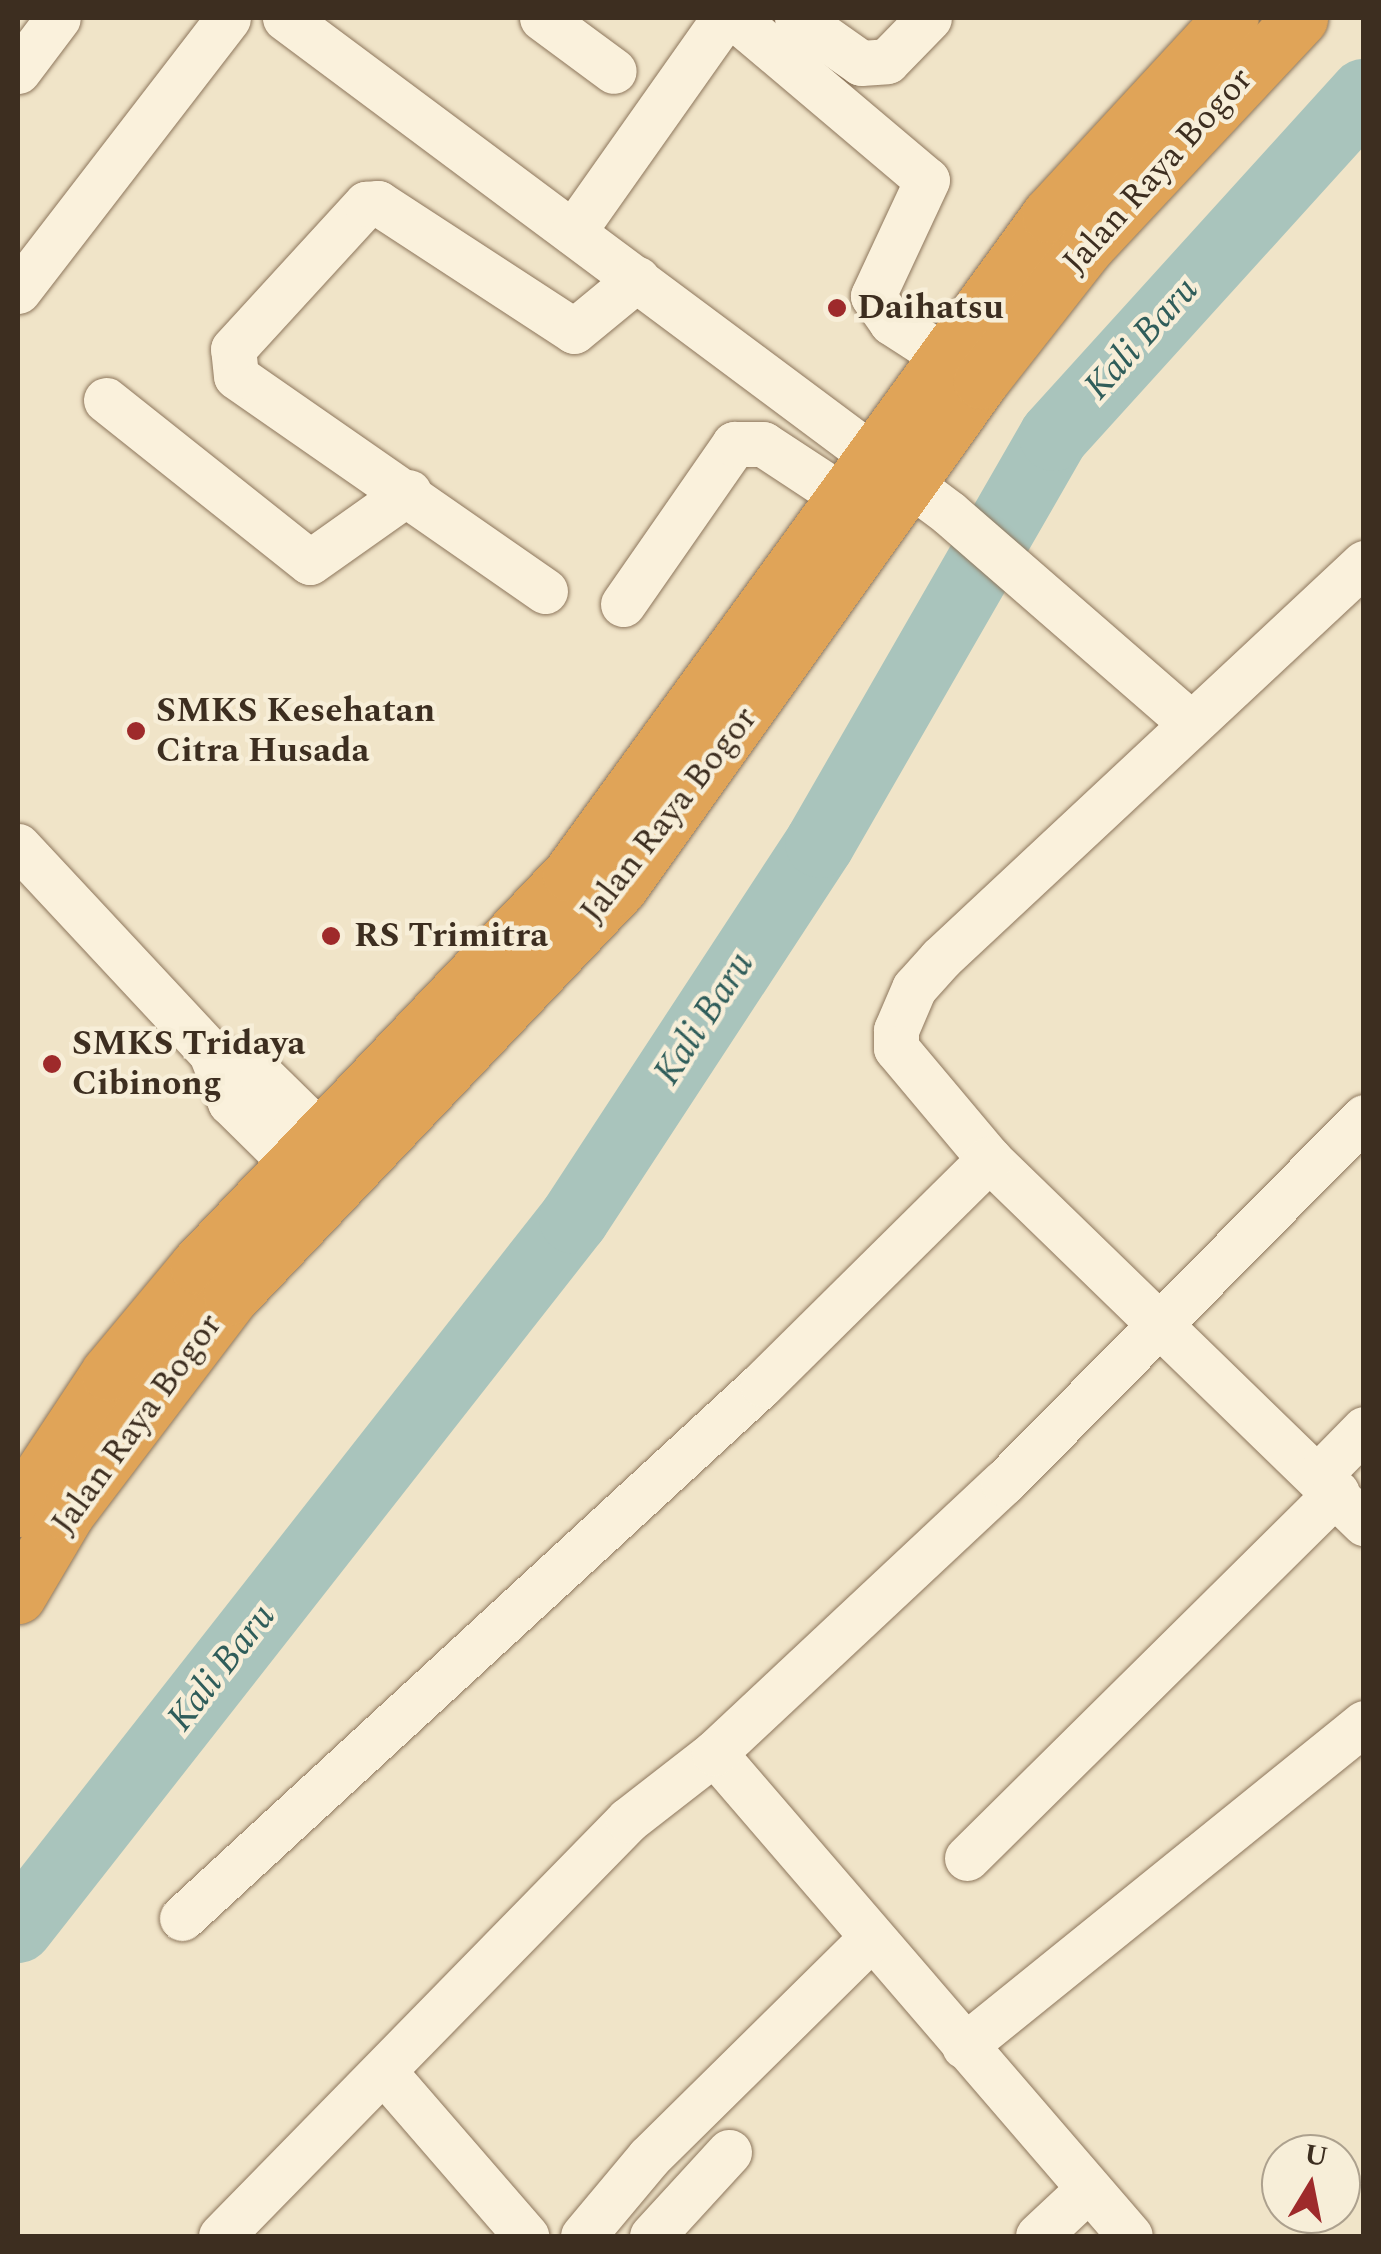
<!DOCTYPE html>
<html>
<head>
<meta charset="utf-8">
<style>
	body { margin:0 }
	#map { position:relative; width:1381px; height:2254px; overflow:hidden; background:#f0e4c8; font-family:Spectral,serif }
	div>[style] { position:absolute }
	.river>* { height:70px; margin:-35px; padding:0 35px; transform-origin:35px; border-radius:35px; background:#a9c4bc }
	.roads { filter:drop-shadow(0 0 2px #8d765c) drop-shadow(0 0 2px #8d765c) }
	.minor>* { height:45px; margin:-22.5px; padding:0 22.5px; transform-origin:22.5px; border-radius:22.5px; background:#faf1dc }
	.highway>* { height:55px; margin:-27.5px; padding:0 27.5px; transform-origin:27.5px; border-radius:27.5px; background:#e0a458 }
	.dots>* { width:28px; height:28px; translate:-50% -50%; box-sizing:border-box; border:5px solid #f7eed8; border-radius:50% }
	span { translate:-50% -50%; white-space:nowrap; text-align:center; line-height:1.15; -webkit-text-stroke:9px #f7eed8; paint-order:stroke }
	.street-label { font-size:35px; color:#3d2e20 }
	.poi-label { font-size:35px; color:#3d2e20; font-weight:700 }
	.left { translate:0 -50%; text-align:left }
	.water-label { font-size:38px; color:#2f5d5a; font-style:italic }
	.frame { position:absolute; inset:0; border:20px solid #3d2e20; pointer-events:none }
	.north { position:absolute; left:1261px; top:2134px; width:100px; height:100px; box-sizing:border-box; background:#f7eed8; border:2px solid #ada18e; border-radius:50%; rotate:10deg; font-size:28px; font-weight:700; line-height:40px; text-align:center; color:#3d2e20 }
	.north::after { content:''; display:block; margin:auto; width:35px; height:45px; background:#9e2a2b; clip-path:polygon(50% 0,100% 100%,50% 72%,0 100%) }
</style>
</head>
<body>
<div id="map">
	<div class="river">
		<i style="left:18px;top:1928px;width:901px;rotate:-51.9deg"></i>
		<i style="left:574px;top:1219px;width:449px;rotate:-56.8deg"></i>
		<i style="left:820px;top:843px;width:469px;rotate:-60.1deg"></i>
		<i style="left:1054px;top:436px;width:462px;rotate:-47.8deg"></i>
	</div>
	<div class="roads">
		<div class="minor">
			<i style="left:285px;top:18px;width:828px;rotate:36.7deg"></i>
			<i style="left:949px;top:513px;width:320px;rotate:41deg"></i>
			<i style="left:542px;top:18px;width:89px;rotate:36.4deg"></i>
			<i style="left:735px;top:18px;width:251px;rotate:40.2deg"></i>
			<i style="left:927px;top:180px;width:128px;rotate:115deg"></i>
			<i style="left:873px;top:296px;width:32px;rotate:55deg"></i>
			<i style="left:891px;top:322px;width:98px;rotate:32.9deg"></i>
			<i style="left:797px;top:18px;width:78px;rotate:35.1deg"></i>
			<i style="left:861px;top:63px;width:26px;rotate:-4deg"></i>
			<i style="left:887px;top:61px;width:60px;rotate:-45.7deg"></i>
			<i style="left:18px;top:71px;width:66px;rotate:-53deg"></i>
			<i style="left:573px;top:232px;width:262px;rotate:-54.8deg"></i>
			<i style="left:18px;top:291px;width:344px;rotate:-52.4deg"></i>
			<i style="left:106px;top:400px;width:260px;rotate:38.5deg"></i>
			<i style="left:310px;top:562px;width:121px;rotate:-35.3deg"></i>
			<i style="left:1364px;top:563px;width:579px;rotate:136.96deg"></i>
			<i style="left:941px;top:958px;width:40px;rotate:132deg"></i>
			<i style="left:914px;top:988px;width:46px;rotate:113.2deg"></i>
			<i style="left:896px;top:1030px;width:18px;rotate:90deg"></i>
			<i style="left:896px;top:1048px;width:145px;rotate:50deg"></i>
			<i style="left:989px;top:1159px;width:523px;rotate:44.15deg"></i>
			<i style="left:545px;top:591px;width:376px;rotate:-145.2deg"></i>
			<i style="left:236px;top:376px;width:27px;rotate:-96deg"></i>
			<i style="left:233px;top:349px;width:197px;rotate:-47.5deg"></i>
			<i style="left:366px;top:204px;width:12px;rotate:-5deg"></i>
			<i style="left:378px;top:203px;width:234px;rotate:33.1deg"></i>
			<i style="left:574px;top:331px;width:82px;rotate:-39.5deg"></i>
			<i style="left:623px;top:604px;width:195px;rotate:-55.2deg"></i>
			<i style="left:734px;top:444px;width:29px"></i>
			<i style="left:763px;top:444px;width:129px;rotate:33.3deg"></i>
			<i style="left:18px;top:846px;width:283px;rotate:47deg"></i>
			<i style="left:211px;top:1053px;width:53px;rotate:68.8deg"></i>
			<i style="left:230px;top:1102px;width:90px;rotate:44.5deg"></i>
			<i style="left:211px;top:1053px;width:56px;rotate:24.3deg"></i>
			<i style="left:262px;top:1076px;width:84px;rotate:44.5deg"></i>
			<i style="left:1320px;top:1474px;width:63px;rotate:-45.6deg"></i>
			<i style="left:714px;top:1753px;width:637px;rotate:49.26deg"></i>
			<i style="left:967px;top:1858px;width:520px;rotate:-44.69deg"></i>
			<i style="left:182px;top:1918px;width:788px;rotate:-42.64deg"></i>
			<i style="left:762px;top:1384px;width:320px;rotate:-44.7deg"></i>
			<i style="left:964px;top:2046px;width:514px;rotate:-38.92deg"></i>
			<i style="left:385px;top:2073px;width:216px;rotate:49.1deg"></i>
			<i style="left:221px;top:2236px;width:582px;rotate:-45.63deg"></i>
			<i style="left:628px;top:1820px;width:109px;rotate:-37.9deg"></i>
			<i style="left:714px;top:1753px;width:396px;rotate:-43.1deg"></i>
			<i style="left:1003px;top:1483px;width:514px;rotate:-45.39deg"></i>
			<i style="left:583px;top:2236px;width:103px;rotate:-50.1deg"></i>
			<i style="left:649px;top:2157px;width:309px;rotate:-44.6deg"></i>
			<i style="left:652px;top:2236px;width:114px;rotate:-47.5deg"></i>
			<i style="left:1038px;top:2236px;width:66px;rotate:-43.2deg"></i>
		</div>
		<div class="highway">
			<i style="left:18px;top:1509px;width:163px;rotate:-56.5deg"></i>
			<i style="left:108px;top:1373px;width:139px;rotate:-50.2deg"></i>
			<i style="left:197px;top:1266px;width:541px;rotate:-46.42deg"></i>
			<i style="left:570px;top:874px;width:815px;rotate:-53.99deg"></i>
			<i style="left:1049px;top:215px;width:268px;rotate:-47.3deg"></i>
			<i style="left:18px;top:1596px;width:96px;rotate:-59.4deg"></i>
			<i style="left:67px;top:1513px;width:271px;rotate:-52.8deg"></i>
			<i style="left:231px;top:1297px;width:565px;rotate:-46.51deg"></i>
			<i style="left:620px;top:887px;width:622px;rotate:-54.49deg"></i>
			<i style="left:981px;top:381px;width:172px;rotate:-51.9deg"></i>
			<i style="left:1087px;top:246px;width:312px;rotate:-46.9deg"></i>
		</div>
	</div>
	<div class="dots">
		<i style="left:837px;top:308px;background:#9e2a2b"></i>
		<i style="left:136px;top:731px;background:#9e2a2b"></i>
		<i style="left:331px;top:936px;background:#9e2a2b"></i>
		<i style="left:52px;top:1064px;background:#9e2a2b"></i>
	</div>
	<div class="street-label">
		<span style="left:1158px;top:171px;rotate:-48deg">Jalan Raya Bogor</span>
		<span style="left:669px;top:815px;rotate:-52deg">Jalan Raya Bogor</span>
		<span style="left:137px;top:1424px;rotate:-54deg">Jalan Raya Bogor</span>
	</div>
	<div class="poi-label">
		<span class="left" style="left:857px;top:308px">Daihatsu</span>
		<span class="left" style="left:156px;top:731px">SMKS Kesehatan<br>Citra Husada</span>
		<span class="left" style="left:354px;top:936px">RS Trimitra</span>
		<span class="left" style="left:72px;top:1064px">SMKS Tridaya<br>Cibinong</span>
	</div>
	<div class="water-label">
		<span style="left:1142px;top:339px;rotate:-48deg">Kali Baru</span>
		<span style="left:705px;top:1019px;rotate:-57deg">Kali Baru</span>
		<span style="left:222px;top:1668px;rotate:-52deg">Kali Baru</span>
	</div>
	<div class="frame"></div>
	<div class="north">U</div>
</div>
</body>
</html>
